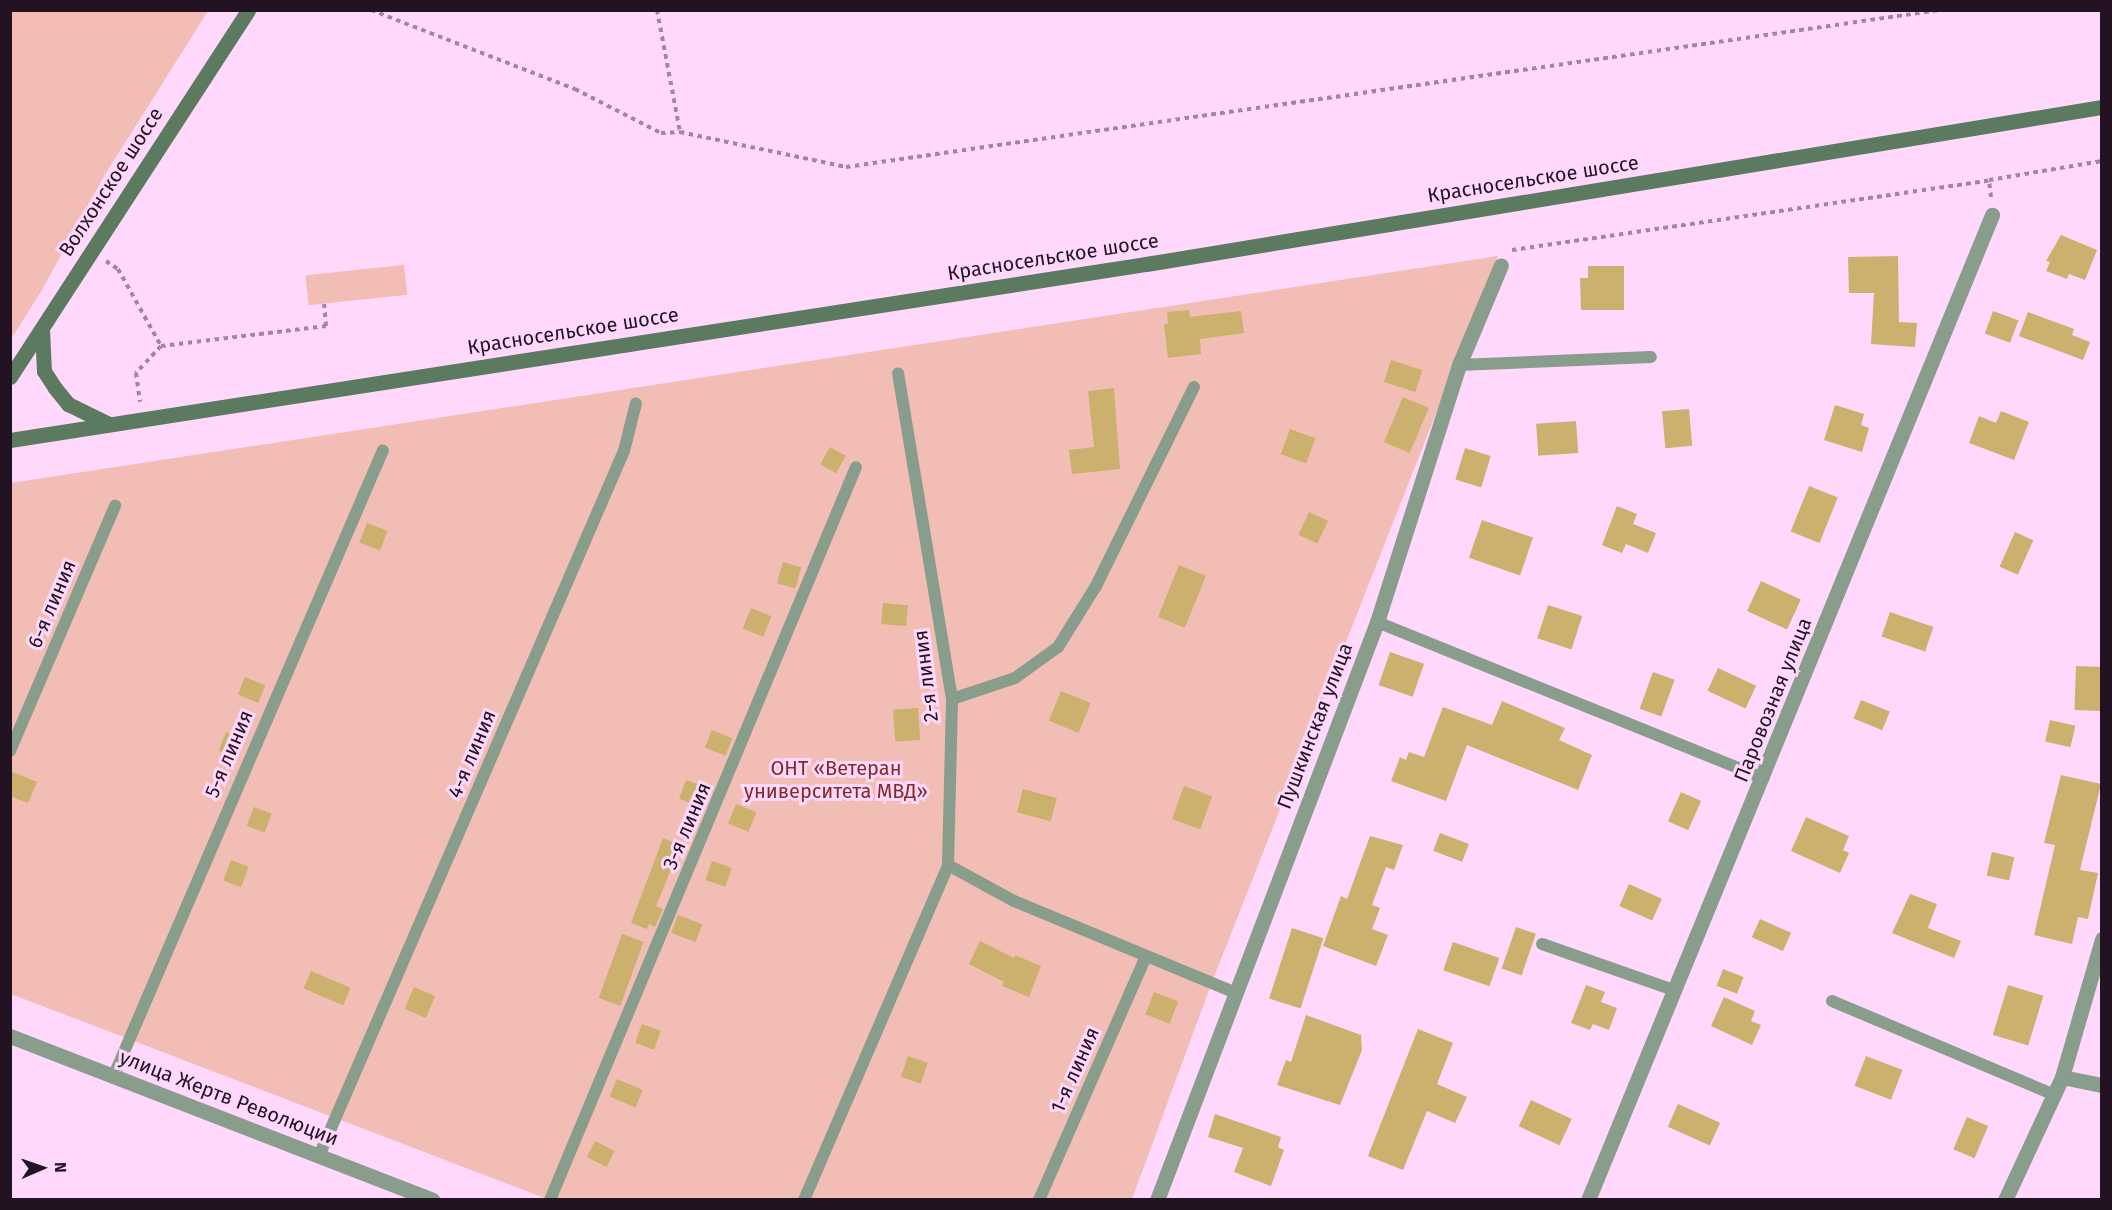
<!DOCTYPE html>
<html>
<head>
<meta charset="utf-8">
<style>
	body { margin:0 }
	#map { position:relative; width:2112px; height:1210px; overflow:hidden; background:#ffd8fb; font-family:"Fira Sans",sans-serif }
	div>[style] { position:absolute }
	.green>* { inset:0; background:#f1bdb4; transform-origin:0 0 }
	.building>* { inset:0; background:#cbb16d; transform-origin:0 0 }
	.path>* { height:4px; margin-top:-2px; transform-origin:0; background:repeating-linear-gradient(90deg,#a385a0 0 4.5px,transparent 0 9px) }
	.lane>* { height:12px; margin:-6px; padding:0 6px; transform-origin:6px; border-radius:6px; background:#889d8b }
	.street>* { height:15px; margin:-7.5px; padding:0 7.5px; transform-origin:7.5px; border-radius:7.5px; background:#889d8b }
	.secondary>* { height:15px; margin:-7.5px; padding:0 7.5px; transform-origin:7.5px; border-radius:7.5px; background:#5b7a5f }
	span { translate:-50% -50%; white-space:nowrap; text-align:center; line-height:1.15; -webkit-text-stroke:6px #ffd8fb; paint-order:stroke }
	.street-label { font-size:20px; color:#231222 }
	.park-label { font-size:20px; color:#822a22 }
	.frame { position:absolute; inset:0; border:12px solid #231222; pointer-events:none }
	.north { position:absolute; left:12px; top:1138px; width:60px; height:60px; -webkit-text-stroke:4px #ffd8fb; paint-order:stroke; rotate:88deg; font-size:16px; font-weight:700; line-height:24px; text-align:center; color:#231222 }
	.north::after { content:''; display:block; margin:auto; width:21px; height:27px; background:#231222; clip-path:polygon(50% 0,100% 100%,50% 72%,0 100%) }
</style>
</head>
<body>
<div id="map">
	<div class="green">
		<i style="clip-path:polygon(10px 11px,208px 11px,104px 176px,42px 290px,11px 339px)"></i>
		<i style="clip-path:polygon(1498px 256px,1212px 982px,1132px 1199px,547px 1199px,11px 994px,11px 483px)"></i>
		<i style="left:404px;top:265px;width:30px;height:99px;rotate:84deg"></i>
	</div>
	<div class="building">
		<i style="clip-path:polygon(2061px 235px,2097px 250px,2085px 280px,2069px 274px,2067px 279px,2046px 271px,2050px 262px,2046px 261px)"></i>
		<i style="clip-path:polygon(1898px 256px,1899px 322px,1917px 323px,1915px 347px,1871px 344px,1874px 293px,1849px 293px,1848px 257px)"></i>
		<i style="clip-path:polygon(1588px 266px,1624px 266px,1624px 310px,1581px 310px,1580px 278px,1588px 278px)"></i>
		<i style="clip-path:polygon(1189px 310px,1190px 317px,1241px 311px,1244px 333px,1200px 339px,1201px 354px,1168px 358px,1164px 324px,1168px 324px,1167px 312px)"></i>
		<i style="left:1993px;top:311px;width:27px;height:24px;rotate:20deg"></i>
		<i style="clip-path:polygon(2028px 312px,2074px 329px,2072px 335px,2090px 342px,2083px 360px,2019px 336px)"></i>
		<i style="left:1391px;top:360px;width:33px;height:23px;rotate:18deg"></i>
		<i style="clip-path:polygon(1114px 388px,1120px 469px,1072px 474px,1069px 450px,1094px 447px,1088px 391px)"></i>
		<i style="left:1403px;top:397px;width:28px;height:49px;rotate:23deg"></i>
		<i style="clip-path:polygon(1835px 405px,1864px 414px,1861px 425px,1869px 428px,1862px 452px,1824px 440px)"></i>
		<i style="left:1689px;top:409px;width:37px;height:27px;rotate:85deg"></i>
		<i style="clip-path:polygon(2001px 411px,2029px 422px,2014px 460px,1969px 443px,1979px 416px,1996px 423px)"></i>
		<i style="left:1576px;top:421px;width:32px;height:40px;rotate:86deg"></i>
		<i style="left:1290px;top:429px;width:27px;height:27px;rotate:20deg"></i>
		<i style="left:830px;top:447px;width:18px;height:20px;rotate:29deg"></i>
		<i style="left:1465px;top:448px;width:27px;height:33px;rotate:17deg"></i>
		<i style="left:1809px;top:486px;width:31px;height:49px;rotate:22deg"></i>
		<i style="clip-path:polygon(1617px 506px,1637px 514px,1633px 524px,1656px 533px,1648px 553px,1626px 544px,1622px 553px,1602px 545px)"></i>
		<i style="left:1309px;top:512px;width:21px;height:25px;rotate:25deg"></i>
		<i style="left:1482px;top:520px;width:54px;height:40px;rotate:19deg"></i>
		<i style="left:367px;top:523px;width:22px;height:21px;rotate:21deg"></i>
		<i style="left:2015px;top:532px;width:20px;height:38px;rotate:24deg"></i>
		<i style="left:783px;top:562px;width:19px;height:22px;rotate:16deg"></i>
		<i style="left:1179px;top:565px;width:29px;height:56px;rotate:22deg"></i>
		<i style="left:1761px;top:581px;width:44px;height:33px;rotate:25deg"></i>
		<i style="left:883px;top:603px;width:25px;height:21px;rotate:5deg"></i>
		<i style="left:1548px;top:605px;width:36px;height:35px;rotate:18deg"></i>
		<i style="left:751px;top:608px;width:22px;height:22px;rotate:22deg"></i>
		<i style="left:1890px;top:612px;width:46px;height:26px;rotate:19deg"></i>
		<i style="left:1390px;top:652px;width:36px;height:35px;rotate:19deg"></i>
		<i style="left:2076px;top:666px;width:26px;height:44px;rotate:2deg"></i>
		<i style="left:1718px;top:668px;width:42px;height:25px;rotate:25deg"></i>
		<i style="left:1653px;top:672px;width:23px;height:39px;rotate:20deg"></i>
		<i style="left:245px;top:677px;width:22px;height:19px;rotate:22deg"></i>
		<i style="left:1061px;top:691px;width:32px;height:32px;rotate:22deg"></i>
		<i style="left:1861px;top:700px;width:31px;height:20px;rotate:22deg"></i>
		<i style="clip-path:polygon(1502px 701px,1565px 728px,1559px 740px,1592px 755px,1578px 790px,1467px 745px,1446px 801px,1391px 781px,1400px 757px,1406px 760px,1409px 752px,1424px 757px,1443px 707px,1492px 725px)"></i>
		<i style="left:918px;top:708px;width:32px;height:25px;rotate:86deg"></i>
		<i style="left:2050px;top:720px;width:26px;height:22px;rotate:13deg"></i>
		<i style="left:712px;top:730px;width:22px;height:19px;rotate:22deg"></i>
		<i style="left:226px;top:732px;width:19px;height:20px;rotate:21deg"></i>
		<i style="clip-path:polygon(10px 771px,37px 782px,28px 803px,10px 796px)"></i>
		<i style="clip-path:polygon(2061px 775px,2101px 784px,2080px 870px,2098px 873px,2088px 919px,2078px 917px,2072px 944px,2034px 935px,2055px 845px,2044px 843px)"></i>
		<i style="left:686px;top:780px;width:20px;height:20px;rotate:20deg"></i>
		<i style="left:1184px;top:786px;width:30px;height:35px;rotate:20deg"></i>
		<i style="left:1023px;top:789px;width:35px;height:24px;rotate:15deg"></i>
		<i style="left:1681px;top:792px;width:22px;height:32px;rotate:24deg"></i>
		<i style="left:736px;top:804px;width:22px;height:21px;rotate:22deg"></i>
		<i style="left:254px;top:807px;width:19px;height:20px;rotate:21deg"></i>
		<i style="clip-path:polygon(1806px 817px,1849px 836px,1843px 850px,1849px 853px,1840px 873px,1791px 851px)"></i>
		<i style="left:1440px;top:833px;width:31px;height:19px;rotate:21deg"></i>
		<i style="clip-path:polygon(1370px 836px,1403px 845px,1394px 870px,1386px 867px,1372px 905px,1380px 908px,1372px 929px,1388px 935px,1376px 966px,1323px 946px,1341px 896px,1347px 899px)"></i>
		<i style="clip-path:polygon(663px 838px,681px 845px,656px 906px,663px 909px,655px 927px,649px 924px,647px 929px,631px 923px)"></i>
		<i style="left:1992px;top:852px;width:23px;height:24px;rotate:13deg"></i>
		<i style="left:231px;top:860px;width:19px;height:22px;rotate:21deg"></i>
		<i style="left:712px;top:861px;width:21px;height:20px;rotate:19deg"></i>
		<i style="left:1629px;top:884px;width:36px;height:24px;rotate:24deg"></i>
		<i style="clip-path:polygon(1910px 894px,1937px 904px,1928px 928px,1961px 941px,1954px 958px,1892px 933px)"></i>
		<i style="left:678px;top:915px;width:26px;height:19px;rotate:21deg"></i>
		<i style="left:1760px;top:919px;width:34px;height:20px;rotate:24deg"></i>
		<i style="left:1516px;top:927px;width:21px;height:44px;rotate:19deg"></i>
		<i style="left:1292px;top:928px;width:33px;height:74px;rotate:18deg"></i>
		<i style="left:622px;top:934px;width:23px;height:68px;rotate:20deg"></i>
		<i style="clip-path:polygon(980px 941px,1014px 958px,1015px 955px,1041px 966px,1029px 997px,1002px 986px,1004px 982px,969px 964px)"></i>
		<i style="left:1453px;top:942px;width:49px;height:30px;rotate:19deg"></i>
		<i style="left:1723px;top:969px;width:22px;height:18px;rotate:21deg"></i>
		<i style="left:311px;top:971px;width:43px;height:19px;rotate:23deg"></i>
		<i style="clip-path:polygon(1586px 985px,1605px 992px,1601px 1002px,1617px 1008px,1609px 1030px,1593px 1024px,1590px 1030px,1571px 1023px)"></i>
		<i style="left:2008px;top:985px;width:37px;height:52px;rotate:17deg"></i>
		<i style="left:414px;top:987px;width:23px;height:24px;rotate:23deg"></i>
		<i style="left:1154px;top:992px;width:26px;height:24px;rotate:21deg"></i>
		<i style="clip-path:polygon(1724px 997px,1755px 1011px,1751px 1021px,1761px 1025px,1752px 1045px,1711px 1026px)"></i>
		<i style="clip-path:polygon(1306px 1015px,1361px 1035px,1362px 1050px,1340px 1105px,1277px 1085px,1286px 1060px,1291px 1062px)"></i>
		<i style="left:642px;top:1024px;width:20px;height:20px;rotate:20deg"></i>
		<i style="clip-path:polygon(1418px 1029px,1453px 1043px,1437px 1084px,1467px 1097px,1455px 1123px,1427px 1111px,1403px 1170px,1368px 1156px)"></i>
		<i style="left:908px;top:1056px;width:21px;height:22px;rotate:19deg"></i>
		<i style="left:1866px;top:1056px;width:39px;height:32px;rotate:21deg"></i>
		<i style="left:617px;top:1079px;width:28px;height:19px;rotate:23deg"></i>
		<i style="left:1531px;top:1100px;width:45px;height:29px;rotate:25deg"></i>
		<i style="left:1678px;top:1104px;width:46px;height:25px;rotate:24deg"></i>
		<i style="clip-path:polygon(1215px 1114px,1281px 1137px,1278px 1147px,1284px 1150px,1271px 1186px,1234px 1172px,1243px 1148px,1208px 1137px)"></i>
		<i style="left:1967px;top:1117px;width:23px;height:35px;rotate:23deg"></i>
		<i style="left:595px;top:1141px;width:22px;height:18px;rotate:27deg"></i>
	</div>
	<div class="path">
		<i style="left:371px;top:10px;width:219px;rotate:21.2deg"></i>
		<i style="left:575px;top:89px;width:97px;rotate:27.1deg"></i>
		<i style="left:661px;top:133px;width:19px;rotate:-3deg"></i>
		<i style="left:657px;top:10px;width:124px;rotate:79.3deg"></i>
		<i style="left:680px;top:132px;width:170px;rotate:11.9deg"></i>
		<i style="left:846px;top:167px;width:1104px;rotate:-8.17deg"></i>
		<i style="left:1991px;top:197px;width:17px;rotate:-97deg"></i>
		<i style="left:1989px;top:180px;width:115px;rotate:-9.5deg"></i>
		<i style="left:1512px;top:250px;width:482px;rotate:-8.3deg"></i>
		<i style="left:106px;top:261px;width:14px;rotate:34deg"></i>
		<i style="left:118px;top:269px;width:88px;rotate:60.8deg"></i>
		<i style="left:161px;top:346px;width:37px;rotate:133deg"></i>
		<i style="left:136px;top:373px;width:29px;rotate:82deg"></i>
		<i style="left:161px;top:346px;width:166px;rotate:-6.9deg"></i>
		<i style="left:326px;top:326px;width:22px;rotate:-95deg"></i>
	</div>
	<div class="lane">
		<i style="left:1459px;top:365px;width:192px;rotate:-2.4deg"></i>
		<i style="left:1377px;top:622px;width:417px;rotate:22deg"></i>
		<i style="left:952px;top:699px;width:66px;rotate:-18.4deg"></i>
		<i style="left:1015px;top:678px;width:53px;rotate:-35.8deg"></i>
		<i style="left:1058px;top:647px;width:72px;rotate:-58.1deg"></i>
		<i style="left:1096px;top:586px;width:222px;rotate:-63.8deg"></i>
		<i style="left:10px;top:751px;width:267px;rotate:-66.8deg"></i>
		<i style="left:948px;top:865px;width:75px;rotate:28.6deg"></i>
		<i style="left:1014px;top:901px;width:240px;rotate:22.5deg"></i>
		<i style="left:1542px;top:944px;width:142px;rotate:19.3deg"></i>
		<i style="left:1832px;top:1001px;width:241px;rotate:22.9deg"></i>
		<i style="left:114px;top:1075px;width:680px;rotate:-66.71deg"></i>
		<i style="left:319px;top:1156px;width:768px;rotate:-66.61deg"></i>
		<i style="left:624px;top:451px;width:49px;rotate:-76deg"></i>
		<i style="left:550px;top:1200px;width:794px;rotate:-67.34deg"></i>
		<i style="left:804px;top:1200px;width:365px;rotate:-66.7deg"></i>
		<i style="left:948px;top:865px;width:166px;rotate:-88.6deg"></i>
		<i style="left:952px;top:699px;width:330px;rotate:-99.4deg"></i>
		<i style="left:1039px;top:1200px;width:266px;rotate:-66.3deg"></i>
	</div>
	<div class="street">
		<i style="left:10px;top:1036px;width:453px;rotate:21.2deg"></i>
		<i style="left:2062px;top:1077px;width:41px;rotate:11.3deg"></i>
		<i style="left:1157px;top:1200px;width:618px;rotate:-69.16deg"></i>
		<i style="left:1377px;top:622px;width:270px;rotate:-72.3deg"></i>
		<i style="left:1459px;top:365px;width:108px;rotate:-67.2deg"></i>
		<i style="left:1588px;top:1200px;width:1065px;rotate:-67.7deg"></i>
		<i style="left:2005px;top:1200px;width:136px;rotate:-65.1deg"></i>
		<i style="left:2062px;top:1077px;width:144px;rotate:-73.8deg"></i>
	</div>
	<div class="secondary">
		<i style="left:42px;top:329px;width:42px;rotate:87.3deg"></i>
		<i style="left:44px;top:371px;width:20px;rotate:57deg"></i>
		<i style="left:55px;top:388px;width:21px;rotate:51deg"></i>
		<i style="left:68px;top:404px;width:46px;rotate:26deg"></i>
		<i style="left:10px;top:377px;width:437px;rotate:-57deg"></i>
		<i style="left:10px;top:440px;width:1150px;rotate:-8.81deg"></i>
		<i style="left:1146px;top:264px;width:969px;rotate:-9.33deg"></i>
	</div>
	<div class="street-label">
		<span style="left:1533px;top:179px;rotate:-9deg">Красносельское шоссе</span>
		<span style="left:111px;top:182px;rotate:-57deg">Волхонское шоссе</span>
		<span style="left:1053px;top:257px;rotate:-9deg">Красносельское шоссе</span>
		<span style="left:573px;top:331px;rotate:-9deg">Красносельское шоссе</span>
		<span style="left:52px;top:604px;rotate:-67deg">6-я линия</span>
		<span style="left:926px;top:676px;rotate:-97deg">2-я линия</span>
		<span style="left:1773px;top:700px;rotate:-68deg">Паровозная улица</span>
		<span style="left:1315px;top:726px;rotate:-69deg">Пушкинская улица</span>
		<span style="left:229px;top:754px;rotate:-67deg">5-я линия</span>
		<span style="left:472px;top:754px;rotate:-67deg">4-я линия</span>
		<span style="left:687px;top:826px;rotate:-67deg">3-я линия</span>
		<span style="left:1075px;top:1070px;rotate:-66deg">1-я линия</span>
		<span style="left:229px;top:1098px;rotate:21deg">улица Жертв Революции</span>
	</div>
	<div class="park-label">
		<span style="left:836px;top:780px">ОНТ «Ветеран<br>университета МВД»</span>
	</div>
	<div class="frame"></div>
	<div class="north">N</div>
</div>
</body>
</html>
